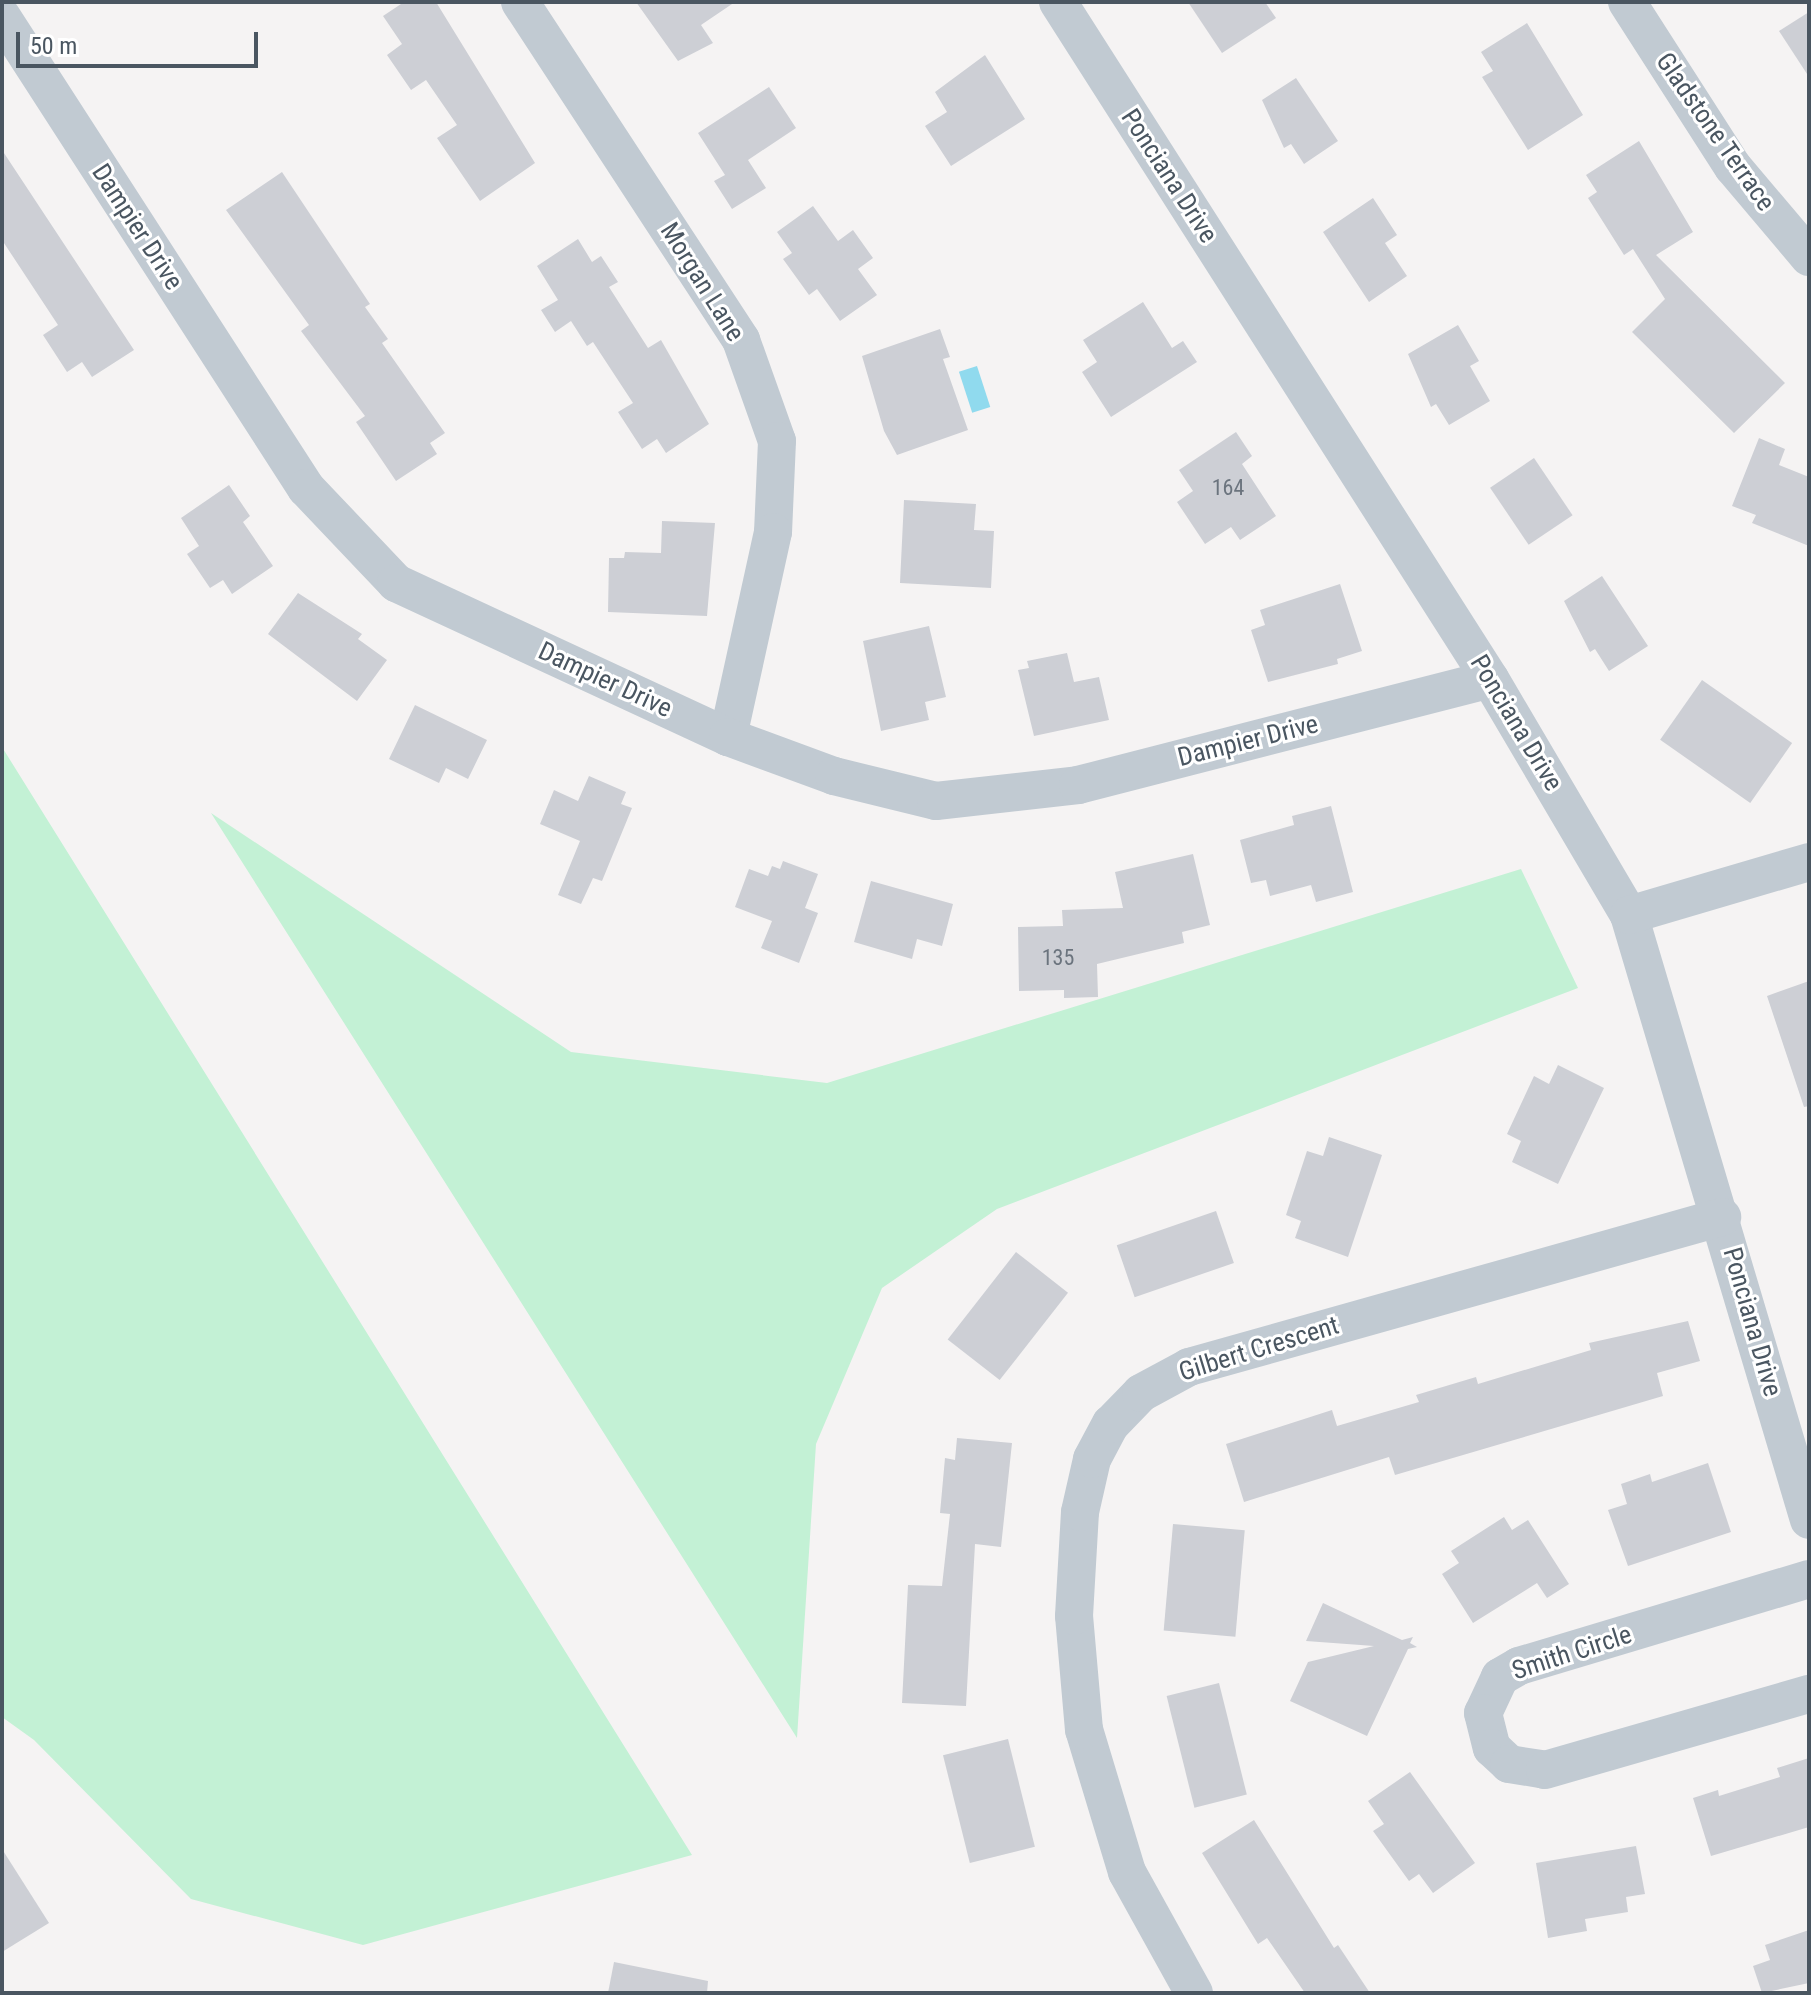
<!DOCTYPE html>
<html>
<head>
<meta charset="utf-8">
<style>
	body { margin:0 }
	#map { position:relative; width:1811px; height:1995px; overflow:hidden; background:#f5f3f3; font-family:"Roboto Condensed",sans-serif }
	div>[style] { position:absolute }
	.green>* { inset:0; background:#c3f1d5 }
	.water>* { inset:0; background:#90daee; transform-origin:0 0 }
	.building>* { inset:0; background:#cdcfd5; transform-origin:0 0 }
	.street>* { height:38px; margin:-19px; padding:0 19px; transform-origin:19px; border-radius:19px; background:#c1cad2 }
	span { translate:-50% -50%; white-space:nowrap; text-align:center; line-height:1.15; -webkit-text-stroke:6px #fff; paint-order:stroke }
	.number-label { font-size:22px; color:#6b747e }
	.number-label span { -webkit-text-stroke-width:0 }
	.street-label { font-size:26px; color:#4a5661 }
	.frame { position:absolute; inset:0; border:4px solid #4a5661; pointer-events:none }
	.scale { position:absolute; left:16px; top:32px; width:242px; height:36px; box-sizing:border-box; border:4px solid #4a5661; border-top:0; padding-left:10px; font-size:24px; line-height:28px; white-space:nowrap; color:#4a5661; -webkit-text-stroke:6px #fff; paint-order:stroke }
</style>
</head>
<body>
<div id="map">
	<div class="green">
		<i style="clip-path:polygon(2px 747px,692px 1855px,363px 1945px,191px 1899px,34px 1740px,2px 1717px)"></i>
		<i style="clip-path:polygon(211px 813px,571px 1052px,827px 1083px,1521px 869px,1578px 988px,997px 1209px,882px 1288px,816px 1444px,797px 1738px)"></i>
	</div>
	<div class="water">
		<i style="left:977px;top:366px;width:43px;height:19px;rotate:72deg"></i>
	</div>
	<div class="building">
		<i style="clip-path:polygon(404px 2px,436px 2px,535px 163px,480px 201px,437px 138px,457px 125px,426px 80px,411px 90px,387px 55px,402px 44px,383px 16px)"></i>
		<i style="clip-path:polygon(636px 2px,735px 2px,701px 25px,713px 43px,678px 61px)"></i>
		<i style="clip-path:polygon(1188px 2px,1265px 2px,1276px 18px,1222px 53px)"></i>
		<i style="clip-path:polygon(1809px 12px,1809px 77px,1779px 31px)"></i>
		<i style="clip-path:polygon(1527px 23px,1583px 115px,1528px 150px,1482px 77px,1493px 71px,1481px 52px)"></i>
		<i style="clip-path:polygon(985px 55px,1025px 119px,951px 166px,925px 126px,947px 112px,935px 92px)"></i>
		<i style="clip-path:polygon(1296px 78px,1338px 141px,1304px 164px,1291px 144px,1284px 148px,1262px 100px)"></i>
		<i style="clip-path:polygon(769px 87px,796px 128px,748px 160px,766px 188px,732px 209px,714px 181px,725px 175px,698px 133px)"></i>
		<i style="clip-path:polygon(1639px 141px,1693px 232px,1656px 255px,1785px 383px,1734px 433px,1632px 332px,1665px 299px,1633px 249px,1624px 255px,1588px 198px,1597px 192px,1586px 175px)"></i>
		<i style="clip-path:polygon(2px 150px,134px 350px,92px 377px,82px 362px,67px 372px,43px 335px,58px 325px,2px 240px)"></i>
		<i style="clip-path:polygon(282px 172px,370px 304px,365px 307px,388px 339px,382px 343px,445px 433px,430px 443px,437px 454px,396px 481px,356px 422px,365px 416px,301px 331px,309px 325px,226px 210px)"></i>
		<i style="clip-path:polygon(1373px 198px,1397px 235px,1385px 243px,1407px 276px,1369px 302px,1323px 232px)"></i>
		<i style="clip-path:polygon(813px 206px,838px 241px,853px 230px,873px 258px,858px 269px,877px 295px,840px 321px,817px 289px,809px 295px,783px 259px,792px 253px,777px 232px)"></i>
		<i style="clip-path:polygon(578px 239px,592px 262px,601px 256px,618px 282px,609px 287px,648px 348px,661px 340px,709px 424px,666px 453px,657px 439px,642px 449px,618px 412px,633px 403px,593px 342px,587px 346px,571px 321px,555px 332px,541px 310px,558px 300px,537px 266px)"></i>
		<i style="clip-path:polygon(1143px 302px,1172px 348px,1183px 341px,1197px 362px,1111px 417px,1082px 372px,1097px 362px,1083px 340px)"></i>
		<i style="clip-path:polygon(1458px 325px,1479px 361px,1470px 366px,1490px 401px,1449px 425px,1436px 404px,1431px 407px,1408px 354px)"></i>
		<i style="clip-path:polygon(940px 329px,950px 357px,943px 359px,968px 430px,897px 455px,884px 431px,862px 356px)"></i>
		<i style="clip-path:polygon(1236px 432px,1252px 456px,1242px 464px,1276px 516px,1240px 540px,1231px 527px,1205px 544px,1177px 502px,1193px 491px,1179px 470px)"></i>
		<i style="clip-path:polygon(1759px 438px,1785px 449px,1779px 465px,1809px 477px,1809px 546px,1752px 523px,1756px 515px,1732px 506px)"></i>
		<i style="left:1534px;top:458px;width:69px;height:53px;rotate:56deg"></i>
		<i style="clip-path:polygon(229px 485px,250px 516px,243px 522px,273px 566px,232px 594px,223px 580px,210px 588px,187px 554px,199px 546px,181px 518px)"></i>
		<i style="clip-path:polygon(904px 500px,976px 504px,974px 530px,994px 531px,991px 588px,900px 583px)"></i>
		<i style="clip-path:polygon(662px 521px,715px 523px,707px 616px,608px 612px,609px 558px,624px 558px,625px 552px,661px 553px)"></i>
		<i style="clip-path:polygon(1602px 576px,1648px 646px,1609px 671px,1595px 649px,1590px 652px,1564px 601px)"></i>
		<i style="clip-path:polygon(1340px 584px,1362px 651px,1337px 659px,1338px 664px,1268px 682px,1251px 630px,1265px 625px,1260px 610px)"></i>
		<i style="clip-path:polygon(298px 593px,362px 634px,358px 639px,387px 660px,357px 701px,268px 634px)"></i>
		<i style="clip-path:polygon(929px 626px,946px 697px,925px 702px,929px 720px,881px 731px,863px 641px)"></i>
		<i style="clip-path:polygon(1067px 653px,1074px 682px,1099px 677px,1109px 720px,1034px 736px,1018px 670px,1029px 668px,1027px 661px)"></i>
		<i style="left:1702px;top:680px;width:110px;height:73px;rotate:35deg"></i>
		<i style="clip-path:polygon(415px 705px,487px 740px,468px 779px,446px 768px,439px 783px,389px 759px)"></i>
		<i style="clip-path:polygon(589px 776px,626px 792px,621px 804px,632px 808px,602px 881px,593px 878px,581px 904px,558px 895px,580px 841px,540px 824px,554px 790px,578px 801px)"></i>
		<i style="clip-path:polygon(1331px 806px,1353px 892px,1316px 902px,1311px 885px,1270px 896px,1266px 880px,1251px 883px,1240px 840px,1294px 825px,1292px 816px)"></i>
		<i style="clip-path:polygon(1193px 854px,1210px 925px,1182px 932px,1184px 943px,1097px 964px,1098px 997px,1064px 998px,1064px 990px,1019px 991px,1018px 927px,1063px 926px,1062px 910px,1123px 908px,1115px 872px)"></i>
		<i style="clip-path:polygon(783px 861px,818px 874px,805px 908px,818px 913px,799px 963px,761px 948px,772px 921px,735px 907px,749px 869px,768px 876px,772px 866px,780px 869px)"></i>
		<i style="clip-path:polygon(871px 881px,953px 904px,942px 946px,917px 939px,912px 959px,854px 942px)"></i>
		<i style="clip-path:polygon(1809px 981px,1809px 1106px,1804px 1107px,1767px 996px)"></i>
		<i style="clip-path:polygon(1558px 1065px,1604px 1088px,1558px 1184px,1512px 1162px,1521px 1141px,1507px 1134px,1534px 1076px,1549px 1084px)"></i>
		<i style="clip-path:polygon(1329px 1137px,1382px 1155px,1348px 1257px,1295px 1238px,1301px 1221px,1286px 1215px,1307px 1151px,1323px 1156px)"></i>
		<i style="left:1216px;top:1211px;width:55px;height:105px;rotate:71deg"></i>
		<i style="left:1016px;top:1252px;width:66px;height:111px;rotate:38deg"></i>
		<i style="clip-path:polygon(1688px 1321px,1700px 1361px,1657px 1373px,1663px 1396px,1395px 1475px,1389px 1457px,1244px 1502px,1226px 1444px,1332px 1410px,1337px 1426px,1419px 1402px,1416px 1395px,1476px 1377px,1478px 1384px,1591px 1350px,1589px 1343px)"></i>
		<i style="clip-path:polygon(957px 1438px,1012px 1443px,1001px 1547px,975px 1544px,966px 1706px,902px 1703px,908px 1585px,942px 1586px,950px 1514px,940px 1513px,945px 1458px,955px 1460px)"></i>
		<i style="clip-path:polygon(1708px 1463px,1731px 1532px,1628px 1566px,1608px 1510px,1627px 1504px,1621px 1484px,1650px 1474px,1652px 1482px)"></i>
		<i style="clip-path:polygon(1504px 1517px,1512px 1530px,1528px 1520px,1569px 1584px,1547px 1598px,1537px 1583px,1473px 1623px,1442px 1574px,1459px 1563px,1451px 1551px)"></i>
		<i style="left:1173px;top:1524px;width:72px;height:107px;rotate:5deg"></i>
		<i style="clip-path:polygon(1323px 1603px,1402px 1640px,1413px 1637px,1410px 1643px,1417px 1647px,1408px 1649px,1367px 1736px,1290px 1701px,1308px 1662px,1374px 1646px,1306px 1641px)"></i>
		<i style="left:1219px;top:1683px;width:115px;height:54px;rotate:76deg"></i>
		<i style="left:1008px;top:1739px;width:111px;height:67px;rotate:76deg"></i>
		<i style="clip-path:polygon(1809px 1758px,1809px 1827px,1711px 1856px,1693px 1798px,1718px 1790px,1719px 1796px,1780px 1777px,1777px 1768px)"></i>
		<i style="clip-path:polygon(1410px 1772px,1475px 1863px,1433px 1893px,1419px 1874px,1409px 1881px,1373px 1831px,1384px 1824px,1368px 1801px)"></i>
		<i style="clip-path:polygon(1254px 1820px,1334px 1948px,1338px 1945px,1370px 1993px,1305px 1993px,1267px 1938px,1258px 1944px,1202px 1853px)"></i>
		<i style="clip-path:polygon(1636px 1846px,1645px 1894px,1626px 1897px,1628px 1912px,1585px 1919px,1587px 1931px,1548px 1938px,1536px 1863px)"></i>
		<i style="clip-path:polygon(2px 1849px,49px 1923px,2px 1952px)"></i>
		<i style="clip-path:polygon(1809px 1930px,1809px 1983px,1762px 1993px,1753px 1966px,1770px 1960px,1765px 1945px)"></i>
		<i style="clip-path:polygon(614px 1962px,708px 1981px,707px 1993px,608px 1993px)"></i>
	</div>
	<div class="street">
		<i style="left:520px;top:2px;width:404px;rotate:56.8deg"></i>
		<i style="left:741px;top:340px;width:107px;rotate:70.4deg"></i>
		<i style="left:777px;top:441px;width:91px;rotate:92.5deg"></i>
		<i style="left:773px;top:532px;width:210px;rotate:102.4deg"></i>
		<i style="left:1058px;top:2px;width:803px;rotate:57.46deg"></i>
		<i style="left:1490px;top:679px;width:274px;rotate:59.5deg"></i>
		<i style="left:1629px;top:915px;width:631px;rotate:73.43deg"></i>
		<i style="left:1627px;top:2px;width:196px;rotate:57.3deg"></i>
		<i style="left:1733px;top:167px;width:118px;rotate:49.8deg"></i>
		<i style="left:2px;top:17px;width:561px;rotate:57.16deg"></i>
		<i style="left:306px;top:488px;width:131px;rotate:46.5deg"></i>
		<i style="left:396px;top:583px;width:366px;rotate:24.9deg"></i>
		<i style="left:728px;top:737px;width:113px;rotate:20.2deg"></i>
		<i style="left:834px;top:776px;width:105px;rotate:13.8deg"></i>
		<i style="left:936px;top:801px;width:143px;rotate:-6.4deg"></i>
		<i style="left:1078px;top:785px;width:425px;rotate:-14.4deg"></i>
		<i style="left:1629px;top:915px;width:188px;rotate:-16.4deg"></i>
		<i style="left:1809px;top:1579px;width:303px;rotate:163.3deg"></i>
		<i style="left:1519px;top:1666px;width:22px;rotate:150deg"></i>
		<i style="left:1500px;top:1677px;width:40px;rotate:115deg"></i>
		<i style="left:1483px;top:1713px;width:36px;rotate:76deg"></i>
		<i style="left:1492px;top:1748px;width:23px;rotate:43deg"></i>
		<i style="left:1509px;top:1764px;width:36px;rotate:9deg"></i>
		<i style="left:1545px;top:1770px;width:275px;rotate:-16.1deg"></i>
		<i style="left:1194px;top:1993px;width:138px;rotate:-119deg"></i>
		<i style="left:1127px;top:1872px;width:148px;rotate:-106.8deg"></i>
		<i style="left:1084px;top:1730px;width:114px;rotate:-95deg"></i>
		<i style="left:1074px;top:1616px;width:104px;rotate:-86.7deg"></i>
		<i style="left:1080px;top:1512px;width:54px;rotate:-77.2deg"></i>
		<i style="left:1092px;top:1459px;width:40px;rotate:-62deg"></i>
		<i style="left:1111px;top:1424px;width:43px;rotate:-45.9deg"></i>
		<i style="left:1141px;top:1393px;width:55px;rotate:-28.4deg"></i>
		<i style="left:1189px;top:1367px;width:554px;rotate:-15.72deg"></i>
	</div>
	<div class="number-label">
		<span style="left:1228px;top:488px">164</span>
		<span style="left:1058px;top:958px">135</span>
	</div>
	<div class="street-label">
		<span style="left:1715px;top:132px;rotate:55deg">Gladstone Terrace</span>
		<span style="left:1169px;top:176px;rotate:57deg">Ponciana Drive</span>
		<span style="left:137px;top:227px;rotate:57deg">Dampier Drive</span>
		<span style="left:702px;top:282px;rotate:58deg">Morgan Lane</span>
		<span style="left:605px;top:680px;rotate:25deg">Dampier Drive</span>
		<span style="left:1516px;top:723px;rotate:59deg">Ponciana Drive</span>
		<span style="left:1248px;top:741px;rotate:-14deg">Dampier Drive</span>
		<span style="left:1752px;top:1322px;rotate:74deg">Ponciana Drive</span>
		<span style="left:1259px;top:1349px;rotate:-17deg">Gilbert Crescent</span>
		<span style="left:1572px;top:1653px;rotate:-18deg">Smith Circle</span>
	</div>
	<div class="frame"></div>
	<div class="scale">50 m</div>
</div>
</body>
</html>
